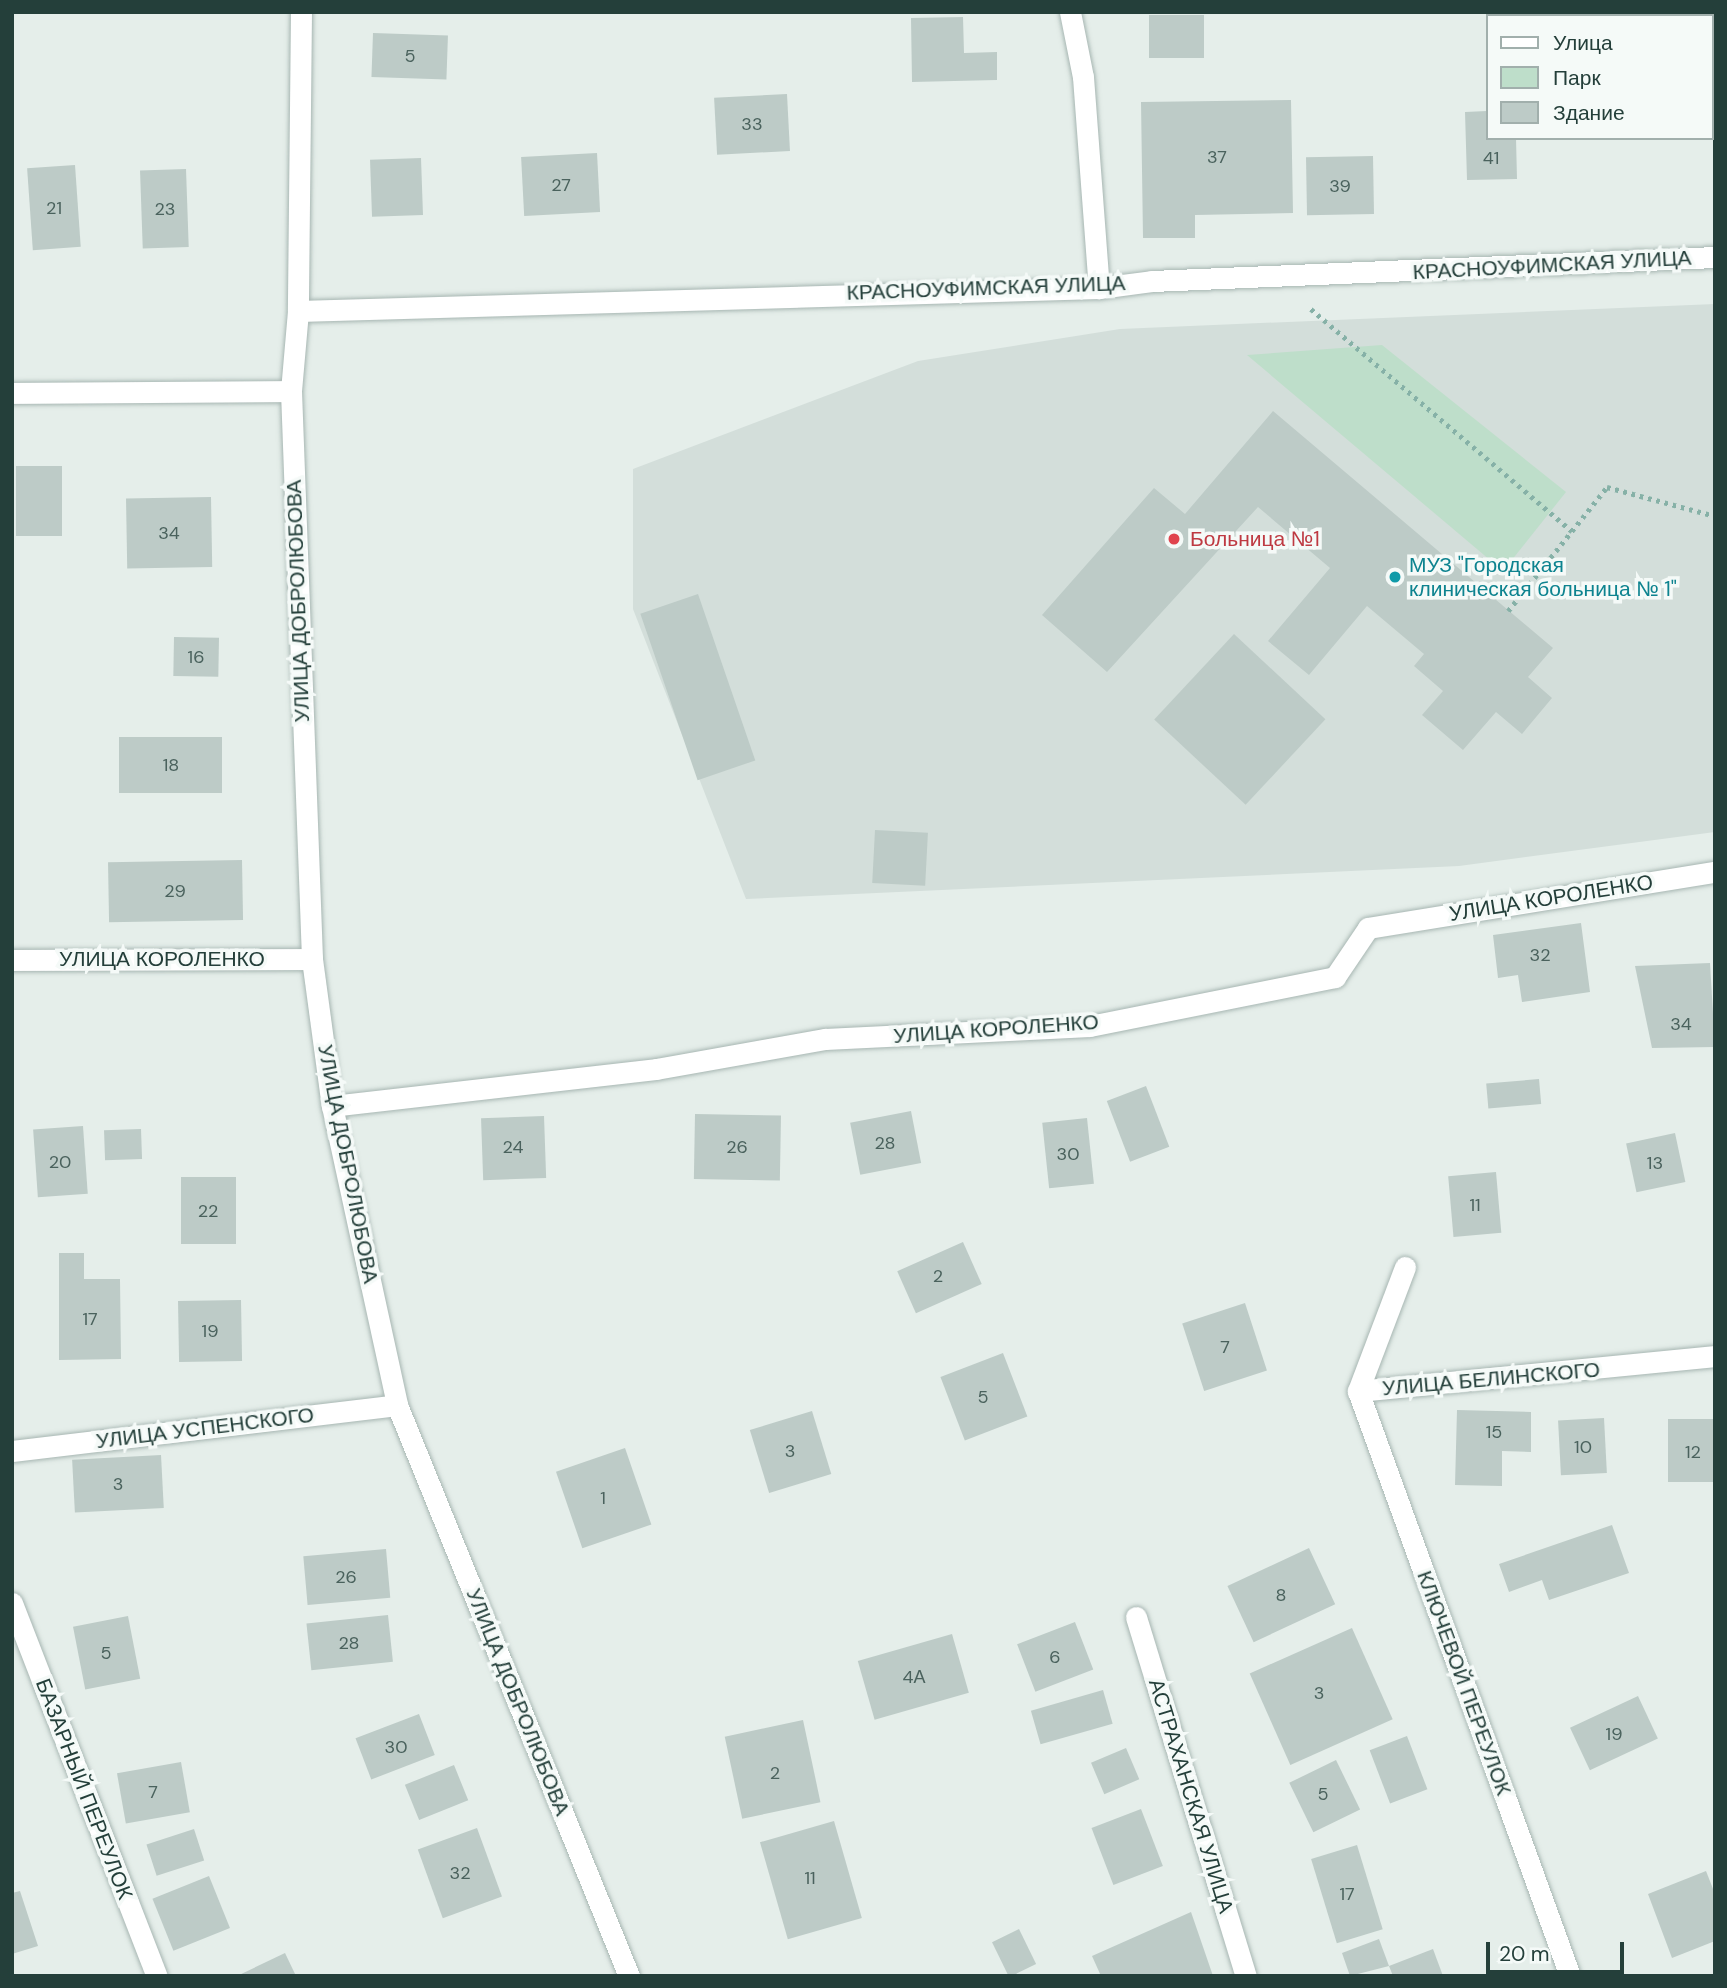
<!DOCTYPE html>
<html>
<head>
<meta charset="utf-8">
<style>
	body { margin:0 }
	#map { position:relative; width:1727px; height:1988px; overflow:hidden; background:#e5eeea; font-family:"DM Sans",sans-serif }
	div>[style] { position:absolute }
	.built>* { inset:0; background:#d3deda }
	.green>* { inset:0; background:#bedeca }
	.building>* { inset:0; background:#bdcbc7; transform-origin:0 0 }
	.path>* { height:4.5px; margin-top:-2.25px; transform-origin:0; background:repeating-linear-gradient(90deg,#86b1a7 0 3.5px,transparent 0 8.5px) }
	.roads { filter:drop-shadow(0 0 2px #a7b6b2) drop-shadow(0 0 2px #a7b6b2) }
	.minor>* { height:21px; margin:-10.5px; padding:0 10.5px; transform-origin:10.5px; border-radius:10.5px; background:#fff }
	.dots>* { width:19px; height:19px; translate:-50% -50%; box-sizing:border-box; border:4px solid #f5faf8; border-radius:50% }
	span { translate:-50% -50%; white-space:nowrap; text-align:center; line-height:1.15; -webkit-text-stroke:7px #f5faf8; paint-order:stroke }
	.number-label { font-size:18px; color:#4a625d }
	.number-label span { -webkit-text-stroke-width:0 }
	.street-label { font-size:21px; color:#243f3a }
	.health-label { font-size:21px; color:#be3a42 }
	.left { translate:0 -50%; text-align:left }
	.culture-label { font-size:21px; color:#0d838f }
	.frame { position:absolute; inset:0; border:14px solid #243f3a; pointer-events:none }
	.legend { position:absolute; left:1486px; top:14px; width:228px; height:126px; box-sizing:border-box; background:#f5faf8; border:2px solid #a1afac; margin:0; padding:9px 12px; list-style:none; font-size:21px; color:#243f3a }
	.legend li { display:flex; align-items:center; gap:14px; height:35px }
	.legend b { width:35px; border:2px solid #a1afac }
	.scale { position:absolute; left:1486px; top:1942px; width:138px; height:32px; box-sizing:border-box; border:4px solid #243f3a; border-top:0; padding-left:9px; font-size:21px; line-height:24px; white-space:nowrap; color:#243f3a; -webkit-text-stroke:5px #f5faf8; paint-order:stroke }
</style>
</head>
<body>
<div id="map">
	<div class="built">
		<i style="clip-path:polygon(1715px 304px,1715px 832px,1459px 866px,746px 899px,633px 609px,633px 469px,918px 361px,1120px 329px)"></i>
	</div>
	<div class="green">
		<i style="clip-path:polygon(1382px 345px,1566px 492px,1503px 571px,1247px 355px)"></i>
	</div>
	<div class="building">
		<i style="left:1149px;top:15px;width:55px;height:43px"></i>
		<i style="clip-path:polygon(963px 17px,964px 53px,997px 52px,997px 80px,912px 82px,911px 18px)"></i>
		<i style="left:373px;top:33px;width:75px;height:44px;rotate:2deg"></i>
		<i style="left:787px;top:94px;width:57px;height:73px;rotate:87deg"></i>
		<i style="clip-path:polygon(1291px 100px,1293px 213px,1195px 215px,1195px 238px,1143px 238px,1141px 102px)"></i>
		<i style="clip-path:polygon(1487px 111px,1487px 138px,1516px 138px,1517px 179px,1467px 180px,1465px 112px)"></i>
		<i style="left:597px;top:153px;width:59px;height:76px;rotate:87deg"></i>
		<i style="left:1373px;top:156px;width:58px;height:67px;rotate:89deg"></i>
		<i style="left:421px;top:158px;width:57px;height:51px;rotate:88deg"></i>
		<i style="left:75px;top:165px;width:82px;height:48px;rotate:86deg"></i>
		<i style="left:186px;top:169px;width:78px;height:46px;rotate:88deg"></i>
		<i style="clip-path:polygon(1273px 411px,1553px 648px,1528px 677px,1552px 698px,1522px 734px,1496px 712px,1463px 750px,1422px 715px,1443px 691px,1414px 666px,1424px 654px,1367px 606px,1309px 675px,1268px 641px,1330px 568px,1258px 507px,1107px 672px,1042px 615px,1154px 488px,1185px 514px)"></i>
		<i style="left:16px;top:466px;width:46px;height:70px"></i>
		<i style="left:211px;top:497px;width:70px;height:85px;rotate:89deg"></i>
		<i style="left:698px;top:594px;width:176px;height:61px;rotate:71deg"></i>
		<i style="left:1234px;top:634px;width:125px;height:117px;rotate:43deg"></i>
		<i style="left:174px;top:637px;width:45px;height:39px;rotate:1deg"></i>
		<i style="left:119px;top:737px;width:103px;height:56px"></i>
		<i style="left:875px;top:830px;width:53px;height:53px;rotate:3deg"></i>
		<i style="left:242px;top:860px;width:60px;height:134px;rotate:89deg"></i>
		<i style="clip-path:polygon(1581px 923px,1590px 992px,1522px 1002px,1518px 975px,1498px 978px,1493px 935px)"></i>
		<i style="clip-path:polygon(1710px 963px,1715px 1047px,1652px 1048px,1635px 966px)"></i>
		<i style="left:1539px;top:1079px;width:25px;height:53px;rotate:85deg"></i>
		<i style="left:1146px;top:1086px;width:65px;height:42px;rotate:69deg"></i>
		<i style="left:911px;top:1111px;width:53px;height:62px;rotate:79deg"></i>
		<i style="left:695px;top:1114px;width:86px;height:65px;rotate:1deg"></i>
		<i style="left:544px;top:1116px;width:62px;height:63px;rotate:88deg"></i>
		<i style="left:1087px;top:1118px;width:66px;height:45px;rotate:84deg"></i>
		<i style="left:83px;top:1126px;width:68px;height:50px;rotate:86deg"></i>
		<i style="left:141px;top:1129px;width:30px;height:37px;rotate:88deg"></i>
		<i style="left:1675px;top:1133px;width:50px;height:50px;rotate:78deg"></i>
		<i style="left:1496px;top:1172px;width:61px;height:48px;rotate:85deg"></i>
		<i style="left:181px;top:1177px;width:55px;height:67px"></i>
		<i style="left:963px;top:1242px;width:46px;height:72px;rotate:66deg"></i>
		<i style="clip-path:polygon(59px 1253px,84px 1253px,84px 1279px,120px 1279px,121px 1359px,59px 1360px)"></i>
		<i style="left:241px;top:1300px;width:61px;height:63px;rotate:89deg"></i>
		<i style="left:1245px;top:1303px;width:71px;height:66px;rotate:72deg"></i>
		<i style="left:1003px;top:1353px;width:68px;height:67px;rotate:69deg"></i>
		<i style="clip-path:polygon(1457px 1410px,1531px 1412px,1531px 1452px,1502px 1451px,1502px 1486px,1455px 1485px)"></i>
		<i style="left:812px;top:1411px;width:66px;height:65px;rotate:73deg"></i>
		<i style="left:1604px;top:1418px;width:55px;height:46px;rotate:87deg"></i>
		<i style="left:1715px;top:1419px;width:63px;height:47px;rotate:90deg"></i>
		<i style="left:625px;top:1448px;width:81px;height:73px;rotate:71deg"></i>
		<i style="left:161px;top:1455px;width:53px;height:89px;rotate:87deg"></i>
		<i style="clip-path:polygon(1612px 1525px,1629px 1573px,1549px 1600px,1542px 1580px,1509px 1592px,1499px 1564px)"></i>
		<i style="left:1309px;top:1548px;width:62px;height:90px;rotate:65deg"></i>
		<i style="left:386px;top:1549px;width:49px;height:83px;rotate:85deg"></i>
		<i style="left:388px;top:1615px;width:47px;height:82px;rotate:84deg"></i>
		<i style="left:128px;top:1616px;width:64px;height:56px;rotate:79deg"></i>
		<i style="left:1075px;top:1622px;width:51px;height:62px;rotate:69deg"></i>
		<i style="left:1352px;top:1628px;width:100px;height:112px;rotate:66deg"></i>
		<i style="left:952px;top:1634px;width:61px;height:98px;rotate:74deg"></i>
		<i style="left:1103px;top:1690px;width:35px;height:75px;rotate:74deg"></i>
		<i style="left:1638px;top:1696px;width:47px;height:75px;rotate:65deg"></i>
		<i style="left:419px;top:1714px;width:44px;height:68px;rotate:69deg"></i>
		<i style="left:803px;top:1720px;width:84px;height:80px;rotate:78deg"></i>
		<i style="left:1407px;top:1736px;width:57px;height:40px;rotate:69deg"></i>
		<i style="left:1126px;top:1748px;width:34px;height:38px;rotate:67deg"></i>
		<i style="left:1336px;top:1760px;width:55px;height:52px;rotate:64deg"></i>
		<i style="left:181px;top:1762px;width:51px;height:65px;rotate:80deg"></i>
		<i style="left:454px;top:1765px;width:38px;height:53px;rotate:68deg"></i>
		<i style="left:1141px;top:1809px;width:61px;height:53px;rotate:69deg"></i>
		<i style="left:834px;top:1821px;width:101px;height:77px;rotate:74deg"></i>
		<i style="left:477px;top:1828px;width:73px;height:63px;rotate:70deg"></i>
		<i style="left:194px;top:1829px;width:33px;height:50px;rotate:72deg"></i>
		<i style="left:1357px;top:1845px;width:88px;height:48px;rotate:73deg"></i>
		<i style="clip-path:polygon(1706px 1871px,1715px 1894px,1715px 1941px,1672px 1958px,1648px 1894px)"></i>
		<i style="left:209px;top:1876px;width:56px;height:61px;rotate:68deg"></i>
		<i style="clip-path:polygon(20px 1891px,38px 1946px,12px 1954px,12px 1893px)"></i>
		<i style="clip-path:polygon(1191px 1912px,1213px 1976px,1101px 1976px,1092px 1956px)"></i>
		<i style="left:1019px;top:1929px;width:39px;height:30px;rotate:64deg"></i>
		<i style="clip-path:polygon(1379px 1939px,1389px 1966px,1350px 1976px,1342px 1953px)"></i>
		<i style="clip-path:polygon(1433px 1949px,1443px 1976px,1393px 1976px,1389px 1966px)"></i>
		<i style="clip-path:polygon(285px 1953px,296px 1976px,237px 1976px)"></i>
	</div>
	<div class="path">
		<i style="left:1311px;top:309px;width:343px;rotate:40.4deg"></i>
		<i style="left:1508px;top:611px;width:159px;rotate:-51.4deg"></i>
		<i style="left:1607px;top:487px;width:112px;rotate:15deg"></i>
	</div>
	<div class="roads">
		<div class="minor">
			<i style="left:301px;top:12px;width:299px;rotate:90.6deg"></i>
			<i style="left:298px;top:311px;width:80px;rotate:95deg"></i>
			<i style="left:291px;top:391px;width:568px;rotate:87.88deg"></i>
			<i style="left:312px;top:959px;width:148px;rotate:82.3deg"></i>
			<i style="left:332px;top:1106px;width:306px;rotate:77.7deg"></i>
			<i style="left:397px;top:1405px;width:616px;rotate:67.89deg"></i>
			<i style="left:1070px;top:12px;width:66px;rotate:78.7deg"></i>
			<i style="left:1083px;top:77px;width:212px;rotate:85.7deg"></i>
			<i style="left:298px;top:311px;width:801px;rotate:-1.64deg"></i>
			<i style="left:1099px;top:288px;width:53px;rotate:-7.5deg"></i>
			<i style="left:1152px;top:281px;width:564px;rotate:-2.44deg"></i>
			<i style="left:12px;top:393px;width:279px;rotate:-0.4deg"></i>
			<i style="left:12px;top:960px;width:300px;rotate:-0.2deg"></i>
			<i style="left:332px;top:1106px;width:326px;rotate:-6.5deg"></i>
			<i style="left:656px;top:1069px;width:172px;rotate:-10.1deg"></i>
			<i style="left:825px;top:1039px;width:265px;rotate:-2.8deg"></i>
			<i style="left:1090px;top:1026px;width:250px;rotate:-11.3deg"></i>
			<i style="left:1335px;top:977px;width:59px;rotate:-56deg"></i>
			<i style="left:1368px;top:928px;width:351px;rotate:-9.2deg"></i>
			<i style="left:1405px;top:1267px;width:133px;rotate:110.8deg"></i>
			<i style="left:1358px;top:1391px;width:359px;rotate:-5.6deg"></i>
			<i style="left:1358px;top:1391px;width:622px;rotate:70.08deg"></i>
			<i style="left:12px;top:1451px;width:388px;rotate:-6.8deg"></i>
			<i style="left:12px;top:1603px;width:400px;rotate:68.8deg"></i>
			<i style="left:1136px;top:1617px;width:375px;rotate:73deg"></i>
		</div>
	</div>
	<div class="dots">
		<i style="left:1174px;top:539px;background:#e0444e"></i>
		<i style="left:1395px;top:577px;background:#0f9aa8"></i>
	</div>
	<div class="number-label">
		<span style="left:410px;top:56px">5</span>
		<span style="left:752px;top:124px">33</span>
		<span style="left:1217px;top:157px">37</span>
		<span style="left:1491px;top:158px">41</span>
		<span style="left:561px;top:185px">27</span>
		<span style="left:1340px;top:186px">39</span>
		<span style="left:54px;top:208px">21</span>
		<span style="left:165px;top:209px">23</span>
		<span style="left:169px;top:533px">34</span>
		<span style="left:196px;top:657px">16</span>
		<span style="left:171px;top:765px">18</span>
		<span style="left:175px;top:891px">29</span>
		<span style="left:1540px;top:955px">32</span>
		<span style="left:1681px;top:1024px">34</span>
		<span style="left:885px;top:1143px">28</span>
		<span style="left:513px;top:1147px">24</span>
		<span style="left:737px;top:1147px">26</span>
		<span style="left:1068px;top:1154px">30</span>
		<span style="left:60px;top:1162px">20</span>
		<span style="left:1655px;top:1163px">13</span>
		<span style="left:1475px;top:1205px">11</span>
		<span style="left:208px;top:1211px">22</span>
		<span style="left:938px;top:1276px">2</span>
		<span style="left:90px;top:1319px">17</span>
		<span style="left:210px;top:1331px">19</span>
		<span style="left:1225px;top:1347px">7</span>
		<span style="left:983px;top:1397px">5</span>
		<span style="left:1494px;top:1432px">15</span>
		<span style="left:1583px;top:1447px">10</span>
		<span style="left:790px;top:1451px">3</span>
		<span style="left:1693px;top:1452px">12</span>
		<span style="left:118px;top:1484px">3</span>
		<span style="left:603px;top:1498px">1</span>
		<span style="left:346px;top:1577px">26</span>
		<span style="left:1281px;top:1595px">8</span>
		<span style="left:349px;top:1643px">28</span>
		<span style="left:106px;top:1653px">5</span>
		<span style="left:1055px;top:1657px">6</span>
		<span style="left:914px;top:1677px">4А</span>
		<span style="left:1319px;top:1693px">3</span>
		<span style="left:1614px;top:1734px">19</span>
		<span style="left:396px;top:1747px">30</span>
		<span style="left:775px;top:1773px">2</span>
		<span style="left:153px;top:1792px">7</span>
		<span style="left:1323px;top:1794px">5</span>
		<span style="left:460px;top:1873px">32</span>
		<span style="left:810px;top:1878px">11</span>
		<span style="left:1347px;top:1894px">17</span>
	</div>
	<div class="street-label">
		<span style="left:1552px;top:265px;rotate:-3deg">КРАСНОУФИМСКАЯ УЛИЦА</span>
		<span style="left:986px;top:288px;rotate:-2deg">КРАСНОУФИМСКАЯ УЛИЦА</span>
		<span style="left:298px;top:601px;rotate:-92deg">УЛИЦА ДОБРОЛЮБОВА</span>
		<span style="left:1551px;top:898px;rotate:-9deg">УЛИЦА КОРОЛЕНКО</span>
		<span style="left:162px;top:959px">УЛИЦА КОРОЛЕНКО</span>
		<span style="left:996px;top:1029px;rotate:-4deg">УЛИЦА КОРОЛЕНКО</span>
		<span style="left:348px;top:1164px;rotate:79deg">УЛИЦА ДОБРОЛЮБОВА</span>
		<span style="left:1491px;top:1379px;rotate:-5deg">УЛИЦА БЕЛИНСКОГО</span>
		<span style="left:205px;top:1428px;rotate:-7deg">УЛИЦА УСПЕНСКОГО</span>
		<span style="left:1464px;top:1683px;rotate:70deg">КЛЮЧЕВОЙ ПЕРЕУЛОК</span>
		<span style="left:518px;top:1702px;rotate:68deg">УЛИЦА ДОБРОЛЮБОВА</span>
		<span style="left:84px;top:1789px;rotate:69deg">БАЗАРНЫЙ ПЕРЕУЛОК</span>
		<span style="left:1191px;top:1796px;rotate:73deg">АСТРАХАНСКАЯ УЛИЦА</span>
	</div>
	<div class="health-label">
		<span class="left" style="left:1190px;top:539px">Больница №1</span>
	</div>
	<div class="culture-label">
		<span class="left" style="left:1409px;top:577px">МУЗ "Городская<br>клиническая больница № 1"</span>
	</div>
	<div class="frame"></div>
	<ul class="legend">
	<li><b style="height:9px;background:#fff"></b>Улица</li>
	<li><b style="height:19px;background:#bedeca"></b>Парк</li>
	<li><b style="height:19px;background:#bdcbc7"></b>Здание</li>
	</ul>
	<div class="scale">20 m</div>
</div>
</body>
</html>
